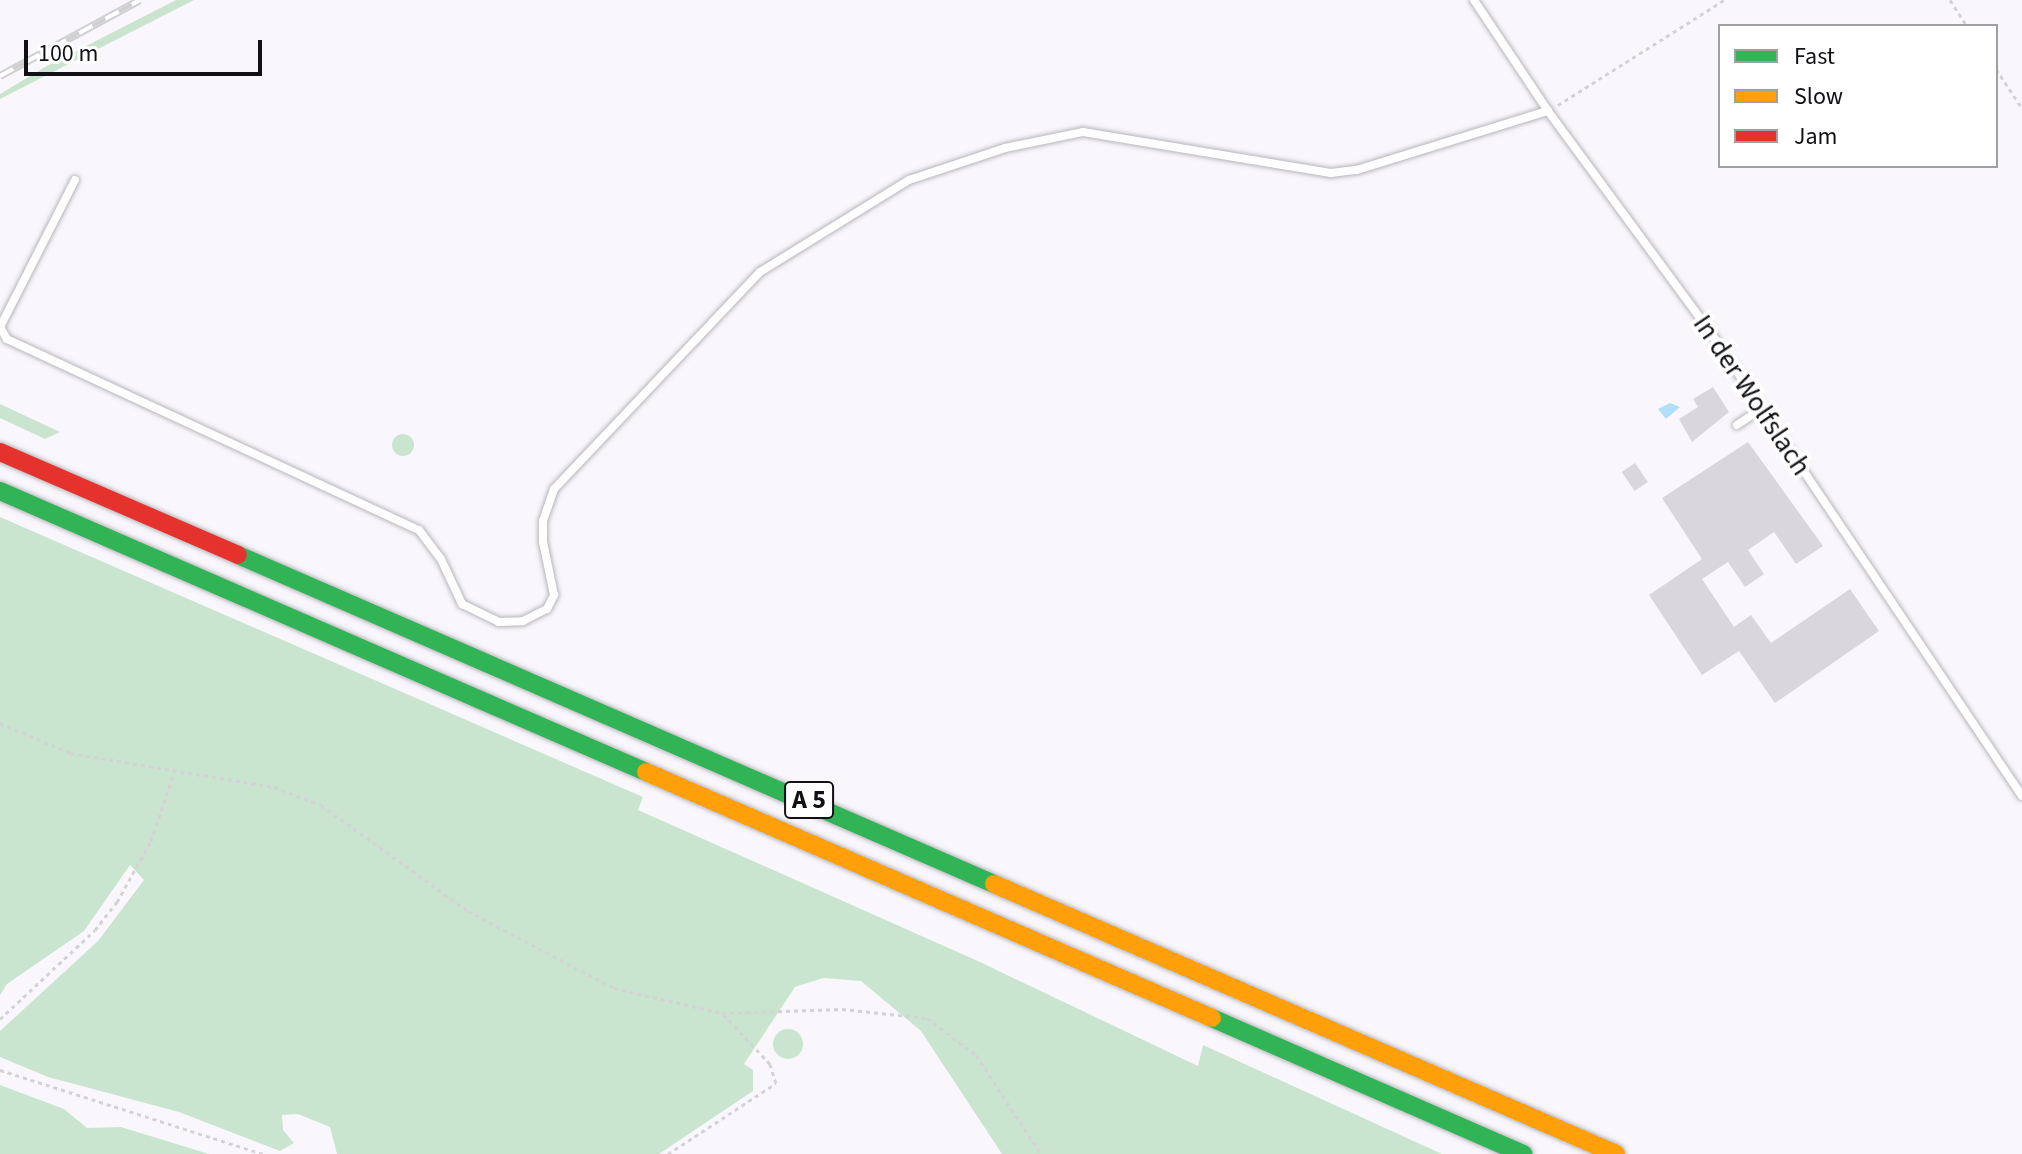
<!DOCTYPE html>
<html>
<head>
<meta charset="utf-8">
<style>
	body { margin:0 }
	#map { position:relative; width:2022px; height:1154px; overflow:hidden; background:#f9f7fc; font-family:"Source Sans 3",sans-serif }
	div>[style] { position:absolute }
	.green>* { inset:0; background:#cae5cf }
	.round { border-radius:50% }
	.water>* { inset:0; background:#b0e0f9 }
	.building>* { inset:0; background:#d9d7dc; transform-origin:0 0 }
	.path>* { height:3px; margin-top:-1.5px; transform-origin:0; background:repeating-linear-gradient(90deg,#d3d2d4 0 4px,transparent 0 8px) }
	.roads { filter:drop-shadow(0 0 2px #b8b6bb) drop-shadow(0 0 2px #b8b6bb) }
	.lane>* { height:8px; margin:-4px; padding:0 4px; transform-origin:4px; border-radius:4px; background:#fefeff }
	.fast>* { height:18px; margin:-9px; padding:0 9px; transform-origin:9px; border-radius:9px; background:#30b455 }
	.slow>* { height:18px; margin:-9px; padding:0 9px; transform-origin:9px; border-radius:9px; background:#ff9f0a }
	.jam>* { height:18px; margin:-9px; padding:0 9px; transform-origin:9px; border-radius:9px; background:#e5322d }
	.rail>* { height:8px; margin-top:-4px; transform-origin:0; background:repeating-linear-gradient(90deg,#fff 0 15px,#d0d0d1 0 30px); box-sizing:border-box; border-block:2px solid #d0d0d1 }
	span { translate:-50% -50%; white-space:nowrap; text-align:center; line-height:1.15; -webkit-text-stroke:8px #fff; paint-order:stroke }
	.shield-label span { padding:2px 6px; background:#fff; border:2px solid; border-radius:6px; -webkit-text-stroke-width:0 }
	.shield-label { font-size:26px; color:#111015; font-weight:700 }
	.street-label { font-size:28px; color:#111015 }
	.legend { position:absolute; left:1718px; top:24px; width:280px; height:144px; box-sizing:border-box; background:#fff; border:2px solid #a09fa1; margin:0; padding:10px 14px; list-style:none; font-size:24px; color:#111015 }
	.legend li { display:flex; align-items:center; gap:16px; height:40px }
	.legend b { width:40px; border:2px solid #a09fa1 }
	.scale { position:absolute; left:24px; top:40px; width:238px; height:36px; box-sizing:border-box; border:4px solid #111015; border-top:0; padding-left:10px; font-size:24px; line-height:28px; white-space:nowrap; color:#111015; -webkit-text-stroke:6px #fff; paint-order:stroke }
</style>
</head>
<body>
<div id="map">
	<div class="green">
		<i style="clip-path:polygon(176px 0,194px 0,0 99px,0 94px,45px 67px)"></i>
		<i style="clip-path:polygon(0 404px,60px 432px,45px 439px,0 418px)"></i>
		<i class="round" style="left:392px;top:434px;width:22px;height:22px"></i>
		<i style="clip-path:polygon(0 517px,643px 797px,638px 810px,980px 962px,1198px 1066px,1203px 1045px,1442px 1154px,1002px 1154px,921px 1031px,861px 981px,823px 978px,795px 987px,744px 1064px,753px 1070px,753px 1091px,659px 1154px,337px 1154px,330px 1127px,298px 1114px,282px 1115px,283px 1130px,294px 1143px,280px 1151px,179px 1112px,48px 1077px,0 1057px,0 1031px,98px 941px,144px 880px,130px 865px,84px 931px,7px 984px,0 995px)"></i>
		<i class="round" style="left:773px;top:1029px;width:30px;height:30px"></i>
		<i style="clip-path:polygon(0 1085px,64px 1109px,87px 1128px,121px 1127px,209px 1154px,0 1154px)"></i>
	</div>
	<div class="water">
		<i style="clip-path:polygon(1670px 403px,1680px 407px,1666px 419px,1658px 409px)"></i>
	</div>
	<div class="building">
		<i style="clip-path:polygon(1713px 387px,1729px 412px,1692px 442px,1679px 419px,1698px 407px,1693px 399px)"></i>
		<i style="clip-path:polygon(1748px 442px,1823px 546px,1796px 564px,1774px 532px,1748px 550px,1764px 574px,1745px 587px,1728px 562px,1702px 579px,1734px 627px,1751px 615px,1771px 643px,1850px 589px,1879px 631px,1775px 703px,1739px 651px,1702px 675px,1649px 595px,1702px 559px,1662px 498px)"></i>
		<i style="left:1635px;top:463px;width:23px;height:16px;rotate:56deg"></i>
	</div>
	<div class="path">
		<i style="left:1950px;top:0;width:31px;rotate:57deg"></i>
		<i style="left:1996px;top:69px;width:47px;rotate:56.3deg"></i>
		<i style="left:1558px;top:105px;width:196px;rotate:-32.3deg"></i>
		<i style="left:0;top:723px;width:76px;rotate:23.2deg"></i>
		<i style="left:70px;top:753px;width:207px;rotate:9.5deg"></i>
		<i style="left:274px;top:787px;width:50px;rotate:21deg"></i>
		<i style="left:321px;top:805px;width:181px;rotate:35.8deg"></i>
		<i style="left:468px;top:911px;width:165px;rotate:27.8deg"></i>
		<i style="left:614px;top:988px;width:111px;rotate:13deg"></i>
		<i style="left:722px;top:1013px;width:120px;rotate:-1.9deg"></i>
		<i style="left:842px;top:1009px;width:85px;rotate:6deg"></i>
		<i style="left:927px;top:1018px;width:61px;rotate:37.1deg"></i>
		<i style="left:976px;top:1055px;width:118px;rotate:56.7deg"></i>
		<i style="left:0;top:1019px;width:130px;rotate:-43.1deg"></i>
		<i style="left:95px;top:930px;width:36px;rotate:-52deg"></i>
		<i style="left:117px;top:902px;width:70px;rotate:-60.9deg"></i>
		<i style="left:151px;top:841px;width:75px;rotate:-71.3deg"></i>
		<i style="left:0;top:1070px;width:277px;rotate:17.7deg"></i>
		<i style="left:668px;top:1154px;width:129px;rotate:-33.3deg"></i>
		<i style="left:776px;top:1083px;width:20px;rotate:-108deg"></i>
		<i style="left:770px;top:1064px;width:70px;rotate:-133.3deg"></i>
	</div>
	<div class="roads">
		<div class="lane">
			<i style="left:1474px;top:0;width:133px;rotate:56.3deg"></i>
			<i style="left:1548px;top:111px;width:272px;rotate:53.7deg"></i>
			<i style="left:1709px;top:330px;width:561px;rotate:56.11deg"></i>
			<i style="left:75px;top:180px;width:165px;rotate:117deg"></i>
			<i style="left:0;top:327px;width:14px;rotate:60deg"></i>
			<i style="left:7px;top:339px;width:454px;rotate:24.9deg"></i>
			<i style="left:419px;top:530px;width:36px;rotate:53deg"></i>
			<i style="left:441px;top:559px;width:50px;rotate:65deg"></i>
			<i style="left:462px;top:604px;width:41px;rotate:25.9deg"></i>
			<i style="left:499px;top:622px;width:24px;rotate:-2deg"></i>
			<i style="left:523px;top:621px;width:27px;rotate:-27deg"></i>
			<i style="left:547px;top:609px;width:16px;rotate:-63deg"></i>
			<i style="left:554px;top:595px;width:54px;rotate:-101.7deg"></i>
			<i style="left:543px;top:542px;width:21px;rotate:-90deg"></i>
			<i style="left:543px;top:521px;width:34px;rotate:-71deg"></i>
			<i style="left:554px;top:489px;width:299px;rotate:-46.5deg"></i>
			<i style="left:760px;top:272px;width:175px;rotate:-31.7deg"></i>
			<i style="left:909px;top:180px;width:101px;rotate:-18.4deg"></i>
			<i style="left:1005px;top:148px;width:80px;rotate:-11.6deg"></i>
			<i style="left:1083px;top:132px;width:251px;rotate:9.4deg"></i>
			<i style="left:1331px;top:173px;width:26px;rotate:-7deg"></i>
			<i style="left:1357px;top:170px;width:200px;rotate:-17.2deg"></i>
			<i style="left:1737px;top:425px;width:30px;rotate:-34deg"></i>
		</div>
		<div class="fast">
			<i style="left:0;top:491px;width:704px;rotate:23.51deg"></i>
			<i style="left:238px;top:555px;width:824px;rotate:23.52deg"></i>
			<i style="left:1212px;top:1018px;width:340px;rotate:23.6deg"></i>
		</div>
		<div class="slow">
			<i style="left:646px;top:772px;width:617px;rotate:23.49deg"></i>
			<i style="left:994px;top:884px;width:678px;rotate:23.46deg"></i>
		</div>
		<div class="jam">
			<i style="left:0;top:452px;width:259px;rotate:23.4deg"></i>
		</div>
	</div>
	<div class="rail">
		<i style="left:0;top:76px;width:159px;rotate:-28.5deg"></i>
	</div>
	<div class="shield-label">
		<span style="left:809px;top:800px">A 5</span>
	</div>
	<div class="street-label">
		<span style="left:1752px;top:395px;rotate:56deg">In der Wolfslach</span>
	</div>
	<ul class="legend">
	<li><b style="height:10px;background:#30b455"></b>Fast</li>
	<li><b style="height:10px;background:#ff9f0a"></b>Slow</li>
	<li><b style="height:10px;background:#e5322d"></b>Jam</li>
	</ul>
	<div class="scale">100 m</div>
</div>
</body>
</html>
